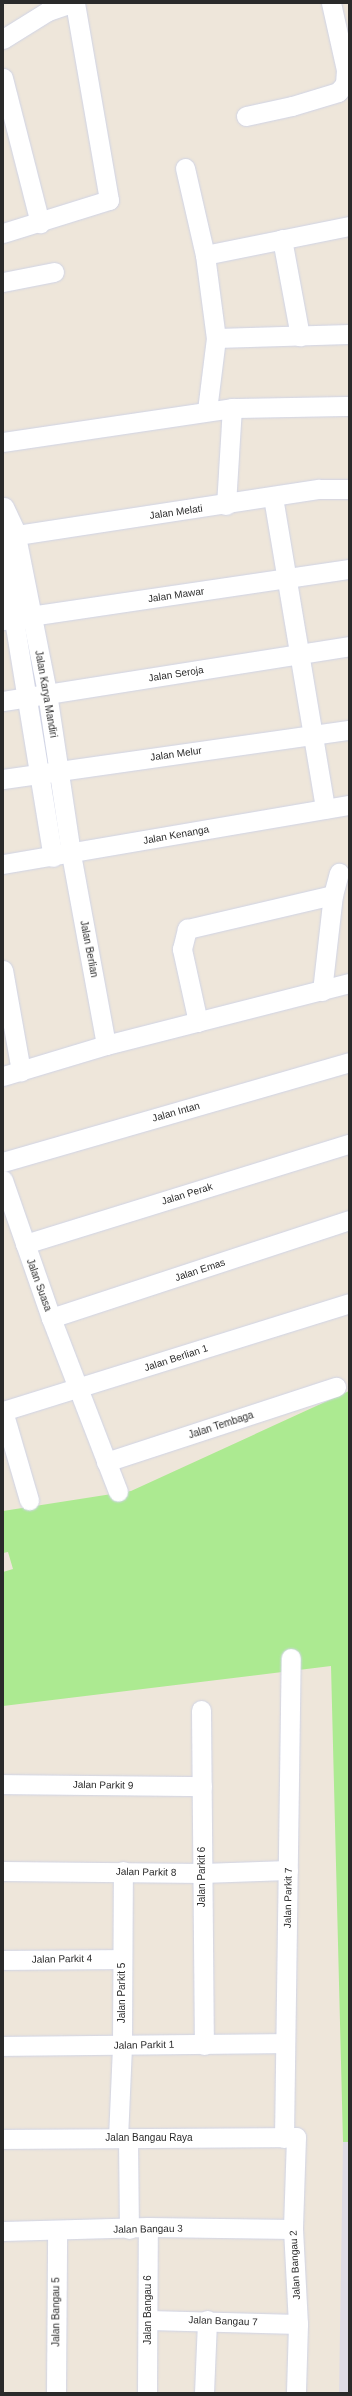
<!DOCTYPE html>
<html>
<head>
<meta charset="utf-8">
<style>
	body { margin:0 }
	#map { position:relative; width:352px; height:2396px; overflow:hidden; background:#eee6da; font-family:Arial,sans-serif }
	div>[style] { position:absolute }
	.industrial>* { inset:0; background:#dfdce5 }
	.green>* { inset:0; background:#acea91 }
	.roads { filter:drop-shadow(0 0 1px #cfd3e5) drop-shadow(0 0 1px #cfd3e5) }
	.minor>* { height:19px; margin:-9.5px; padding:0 9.5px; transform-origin:9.5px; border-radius:9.5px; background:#fff }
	span { translate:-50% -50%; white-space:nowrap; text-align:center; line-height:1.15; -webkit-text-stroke:3px #fff; paint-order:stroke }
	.street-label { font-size:10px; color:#2a2a2a }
	.frame { position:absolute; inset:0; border:4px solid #2a2a2a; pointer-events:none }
</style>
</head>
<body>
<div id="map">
	<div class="industrial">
		<i style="clip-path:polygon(343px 2142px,349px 2142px,349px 2393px,339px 2393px)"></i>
	</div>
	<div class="green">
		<i style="clip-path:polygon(349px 1391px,349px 2142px,343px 2142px,331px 1666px,3px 1706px,3px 1572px,13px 1569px,8px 1552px,3px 1553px,3px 1511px,131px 1491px)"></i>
	</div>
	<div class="roads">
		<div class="minor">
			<i style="left:3px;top:39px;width:53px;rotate:-31.9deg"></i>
			<i style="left:48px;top:11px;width:24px;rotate:-19deg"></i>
			<i style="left:3px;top:78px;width:150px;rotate:75.7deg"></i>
			<i style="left:246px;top:116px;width:47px;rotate:-12.3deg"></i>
			<i style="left:292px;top:106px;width:48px;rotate:-16.9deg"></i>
			<i style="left:338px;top:92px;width:11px;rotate:-49deg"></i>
			<i style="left:345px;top:84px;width:14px;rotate:-86deg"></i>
			<i style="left:346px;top:70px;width:69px;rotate:-102.6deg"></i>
			<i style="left:185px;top:168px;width:89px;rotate:77.1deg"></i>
			<i style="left:205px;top:255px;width:84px;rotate:82.5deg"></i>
			<i style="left:216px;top:338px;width:73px;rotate:97.1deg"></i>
			<i style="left:3px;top:233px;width:111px;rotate:-17.3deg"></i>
			<i style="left:109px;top:200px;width:200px;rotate:-99.8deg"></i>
			<i style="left:282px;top:239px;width:99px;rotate:79.5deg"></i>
			<i style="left:205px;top:255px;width:147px;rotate:-11.4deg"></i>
			<i style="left:3px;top:282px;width:52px;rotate:-11.1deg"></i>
			<i style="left:216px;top:338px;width:133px;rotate:-1.7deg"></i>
			<i style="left:3px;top:442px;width:232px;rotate:-8.4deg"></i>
			<i style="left:273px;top:497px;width:316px;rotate:80.5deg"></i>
			<i style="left:226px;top:505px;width:97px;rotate:-86.5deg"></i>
			<i style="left:232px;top:408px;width:117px;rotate:-1deg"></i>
			<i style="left:4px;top:507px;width:31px;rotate:65deg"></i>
			<i style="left:16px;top:536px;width:160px;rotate:78.8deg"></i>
			<i style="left:47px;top:693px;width:163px;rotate:81.5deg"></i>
			<i style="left:71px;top:854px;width:194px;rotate:79.6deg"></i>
			<i style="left:4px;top:537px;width:319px;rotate:-8.7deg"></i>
			<i style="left:319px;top:489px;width:30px"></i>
			<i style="left:3px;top:553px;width:308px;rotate:80.7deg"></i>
			<i style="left:3px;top:620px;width:350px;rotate:-8.4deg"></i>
			<i style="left:3px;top:701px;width:350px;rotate:-9deg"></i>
			<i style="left:3px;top:779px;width:349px;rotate:-8.1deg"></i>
			<i style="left:3px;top:864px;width:351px;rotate:-9.7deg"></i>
			<i style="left:3px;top:970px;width:103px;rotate:79.9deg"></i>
			<i style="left:322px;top:991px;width:97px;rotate:-83.5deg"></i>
			<i style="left:333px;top:895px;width:23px;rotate:-75deg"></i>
			<i style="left:198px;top:1022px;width:75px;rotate:-102.4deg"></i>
			<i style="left:182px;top:949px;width:21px;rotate:-76deg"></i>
			<i style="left:187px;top:929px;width:150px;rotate:-13.1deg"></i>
			<i style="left:3px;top:1076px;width:108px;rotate:-16.8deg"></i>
			<i style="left:106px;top:1045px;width:251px;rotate:-14.3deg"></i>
			<i style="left:3px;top:1162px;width:360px;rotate:-16.1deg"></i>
			<i style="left:3px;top:1180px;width:146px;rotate:70.8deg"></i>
			<i style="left:51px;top:1318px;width:186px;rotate:68.9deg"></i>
			<i style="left:25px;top:1244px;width:339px;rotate:-17.2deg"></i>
			<i style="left:51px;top:1318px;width:314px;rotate:-18.2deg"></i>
			<i style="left:3px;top:1411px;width:362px;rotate:-17.3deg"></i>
			<i style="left:3px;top:1411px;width:93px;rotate:73.7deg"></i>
			<i style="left:106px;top:1462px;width:242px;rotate:-18.1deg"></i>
			<i style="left:201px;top:1710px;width:335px;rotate:89.5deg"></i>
			<i style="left:3px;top:1784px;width:199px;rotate:0.6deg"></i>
			<i style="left:3px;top:1871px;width:199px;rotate:0.6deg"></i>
			<i style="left:202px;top:1873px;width:86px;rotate:-2deg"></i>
			<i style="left:3px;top:1960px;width:119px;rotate:-0.5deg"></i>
			<i style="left:3px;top:2046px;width:282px;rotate:-0.6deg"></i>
			<i style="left:118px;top:2138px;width:93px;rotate:-87.5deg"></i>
			<i style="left:122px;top:2045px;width:174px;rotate:-89.7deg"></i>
			<i style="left:128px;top:2138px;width:91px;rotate:89.4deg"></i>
			<i style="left:284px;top:2138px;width:480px;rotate:-89.2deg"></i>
			<i style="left:3px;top:2139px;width:293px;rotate:-0.4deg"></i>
			<i style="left:296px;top:2137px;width:92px;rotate:91.9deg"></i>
			<i style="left:293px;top:2229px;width:95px;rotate:87deg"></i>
			<i style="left:298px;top:2324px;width:69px;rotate:91.7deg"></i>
			<i style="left:3px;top:2231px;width:145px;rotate:-1.6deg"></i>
			<i style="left:148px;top:2227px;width:145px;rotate:0.8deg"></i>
			<i style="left:149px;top:2320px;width:149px;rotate:1.5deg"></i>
			<i style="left:56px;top:2393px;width:162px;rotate:-89.6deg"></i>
			<i style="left:147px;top:2393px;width:166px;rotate:-89.7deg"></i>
			<i style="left:204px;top:2393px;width:73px;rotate:-87.6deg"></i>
		</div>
	</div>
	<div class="street-label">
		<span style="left:176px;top:512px;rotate:-8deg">Jalan Melati</span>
		<span style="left:176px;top:595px;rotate:-8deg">Jalan Mawar</span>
		<span style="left:176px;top:674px;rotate:-9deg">Jalan Seroja</span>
		<span style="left:46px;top:694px;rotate:80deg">Jalan Karya Mandiri</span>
		<span style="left:176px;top:754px;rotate:-8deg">Jalan Melur</span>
		<span style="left:176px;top:835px;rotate:-10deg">Jalan Kenanga</span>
		<span style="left:89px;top:949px;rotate:79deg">Jalan Berlian</span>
		<span style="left:176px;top:1112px;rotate:-16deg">Jalan Intan</span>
		<span style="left:187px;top:1194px;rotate:-17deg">Jalan Perak</span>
		<span style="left:200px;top:1270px;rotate:-18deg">Jalan Emas</span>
		<span style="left:39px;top:1285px;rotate:70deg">Jalan Suasa</span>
		<span style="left:176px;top:1358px;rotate:-18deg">Jalan Berlian 1</span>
		<span style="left:221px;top:1425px;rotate:-18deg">Jalan Tembaga</span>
		<span style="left:103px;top:1785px;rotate:1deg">Jalan Parkit 9</span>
		<span style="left:146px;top:1872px;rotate:1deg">Jalan Parkit 8</span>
		<span style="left:202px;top:1877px;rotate:-90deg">Jalan Parkit 6</span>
		<span style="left:288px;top:1898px;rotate:-89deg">Jalan Parkit 7</span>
		<span style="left:62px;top:1959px;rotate:-1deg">Jalan Parkit 4</span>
		<span style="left:122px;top:1993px;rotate:-90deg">Jalan Parkit 5</span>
		<span style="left:144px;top:2045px;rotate:-1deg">Jalan Parkit 1</span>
		<span style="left:149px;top:2138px">Jalan Bangau Raya</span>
		<span style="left:148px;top:2229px;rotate:-1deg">Jalan Bangau 3</span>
		<span style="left:295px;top:2265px;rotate:-93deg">Jalan Bangau 2</span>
		<span style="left:148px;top:2310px;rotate:-90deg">Jalan Bangau 6</span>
		<span style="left:56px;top:2312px;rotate:-90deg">Jalan Bangau 5</span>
		<span style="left:223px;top:2321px;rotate:2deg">Jalan Bangau 7</span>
	</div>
	<div class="frame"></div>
</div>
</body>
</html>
